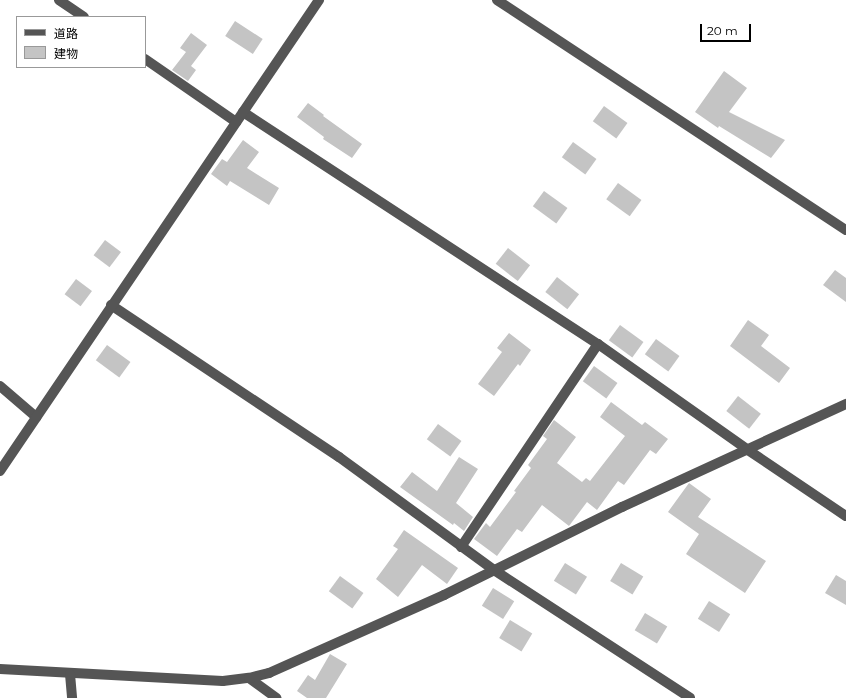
<!DOCTYPE html>
<html>
<head>
<meta charset="utf-8">
<style>
	body { margin:0 }
	#map { position:relative; width:846px; height:698px; overflow:hidden; background:#fff; font-family:Montserrat,"Noto Sans JP",sans-serif }
	div>[style] { position:absolute }
	.building>* { inset:0; background:#c4c4c4; transform-origin:0 0 }
	.minor>* { height:10px; margin:-5px; padding:0 5px; transform-origin:5px; border-radius:5px; background:#555 }
	span { translate:-50% -50%; white-space:nowrap; text-align:center; line-height:1.15; -webkit-text-stroke:3px #fff; paint-order:stroke }
	.legend { position:absolute; left:16px; top:16px; width:130px; height:52px; box-sizing:border-box; background:#fff; border:1px solid #999; margin:0; padding:5px 7px; list-style:none; font-size:12px; color:#000 }
	.legend li { display:flex; align-items:center; gap:8px; height:20px }
	.legend b { width:20px; border:1px solid #999 }
	.scale { position:absolute; left:700px; top:24px; width:51px; height:18px; box-sizing:border-box; border:2px solid #000; border-top:0; padding-left:5px; font-size:12px; line-height:14px; white-space:nowrap; color:#000; -webkit-text-stroke:3px #fff; paint-order:stroke }
</style>
</head>
<body>
<div id="map">
	<div class="building">
		<i style="left:235px;top:21px;width:33px;height:18px;rotate:33deg"></i>
		<i style="clip-path:polygon(191px 33px,207px 45px,191px 66px,196px 70px,188px 81px,172px 70px,186px 52px,180px 48px)"></i>
		<i style="clip-path:polygon(724px 71px,747px 88px,729px 112px,785px 140px,771px 158px,719px 126px,718px 128px,695px 112px)"></i>
		<i style="clip-path:polygon(308px 103px,324px 115px,323px 116px,362px 144px,352px 158px,323px 139px,324px 137px,297px 117px)"></i>
		<i style="left:604px;top:106px;width:29px;height:19px;rotate:36deg"></i>
		<i style="clip-path:polygon(243px 140px,259px 152px,247px 168px,279px 188px,269px 205px,230px 181px,227px 186px,211px 174px,222px 159px,227px 162px)"></i>
		<i style="left:573px;top:142px;width:29px;height:19px;rotate:36deg"></i>
		<i style="left:618px;top:183px;width:29px;height:20px;rotate:36deg"></i>
		<i style="left:544px;top:191px;width:29px;height:19px;rotate:36deg"></i>
		<i style="left:105px;top:240px;width:20px;height:19px;rotate:37deg"></i>
		<i style="left:508px;top:248px;width:28px;height:20px;rotate:38deg"></i>
		<i style="clip-path:polygon(835px 270px,846px 278px,846px 302px,823px 285px)"></i>
		<i style="left:557px;top:277px;width:28px;height:19px;rotate:38deg"></i>
		<i style="left:76px;top:279px;width:20px;height:19px;rotate:37deg"></i>
		<i style="clip-path:polygon(748px 320px,769px 335px,761px 346px,790px 368px,779px 383px,730px 346px)"></i>
		<i style="left:620px;top:325px;width:29px;height:19px;rotate:36deg"></i>
		<i style="clip-path:polygon(509px 333px,531px 350px,520px 366px,518px 364px,494px 396px,478px 384px,502px 352px,497px 348px)"></i>
		<i style="left:656px;top:339px;width:29px;height:19px;rotate:36deg"></i>
		<i style="left:107px;top:345px;width:29px;height:19px;rotate:36deg"></i>
		<i style="left:594px;top:366px;width:29px;height:19px;rotate:36deg"></i>
		<i style="left:738px;top:396px;width:29px;height:19px;rotate:38deg"></i>
		<i style="clip-path:polygon(611px 402px,642px 425px,645px 422px,668px 439px,656px 454px,650px 450px,624px 485px,618px 481px,597px 510px,587px 502px,569px 526px,542px 505px,522px 532px,517px 529px,497px 556px,474px 539px,486px 523px,490px 527px,516px 492px,514px 491px,531px 468px,528px 465px,547px 439px,543px 436px,554px 420px,576px 437px,557px 463px,582px 482px,586px 478px,590px 481px,625px 436px,600px 417px)"></i>
		<i style="left:438px;top:424px;width:29px;height:19px;rotate:36deg"></i>
		<i style="clip-path:polygon(459px 457px,478px 469px,456px 503px,473px 517px,464px 531px,454px 523px,453px 525px,400px 487px,412px 472px,437px 491px)"></i>
		<i style="clip-path:polygon(689px 483px,711px 499px,698px 517px,766px 561px,745px 593px,686px 554px,699px 534px,668px 512px)"></i>
		<i style="clip-path:polygon(404px 530px,458px 568px,447px 584px,422px 565px,398px 597px,376px 579px,398px 549px,393px 546px)"></i>
		<i style="left:565px;top:563px;width:26px;height:21px;rotate:32deg"></i>
		<i style="left:621px;top:563px;width:26px;height:21px;rotate:31deg"></i>
		<i style="clip-path:polygon(836px 575px,846px 581px,846px 605px,825px 593px)"></i>
		<i style="left:340px;top:576px;width:29px;height:19px;rotate:36deg"></i>
		<i style="left:493px;top:588px;width:25px;height:21px;rotate:32deg"></i>
		<i style="left:709px;top:601px;width:25px;height:21px;rotate:32deg"></i>
		<i style="left:645px;top:613px;width:26px;height:20px;rotate:31deg"></i>
		<i style="left:510px;top:620px;width:26px;height:21px;rotate:31deg"></i>
		<i style="clip-path:polygon(330px 654px,347px 664px,326px 698px,307px 698px,297px 691px,308px 675px,315px 680px)"></i>
	</div>
	<div class="minor">
		<i style="left:59px;top:0;width:30px;rotate:34deg"></i>
		<i style="left:497px;top:0;width:418px;rotate:33.4deg"></i>
		<i style="left:145px;top:59px;width:111px;rotate:34.7deg"></i>
		<i style="left:243px;top:112px;width:424px;rotate:33.2deg"></i>
		<i style="left:598px;top:344px;width:184px;rotate:35.2deg"></i>
		<i style="left:748px;top:450px;width:118px;rotate:34deg"></i>
		<i style="left:111px;top:305px;width:274px;rotate:33.7deg"></i>
		<i style="left:339px;top:457px;width:192px;rotate:36.1deg"></i>
		<i style="left:494px;top:570px;width:234px;rotate:33.1deg"></i>
		<i style="left:0;top:386px;width:48px;rotate:40.7deg"></i>
		<i style="left:0;top:471px;width:569px;rotate:-55.89deg"></i>
		<i style="left:461px;top:547px;width:245px;rotate:-56deg"></i>
		<i style="left:0;top:669px;width:223px;rotate:3.1deg"></i>
		<i style="left:223px;top:681px;width:26px;rotate:-7deg"></i>
		<i style="left:249px;top:678px;width:34px;rotate:36deg"></i>
		<i style="left:70px;top:674px;width:24px;rotate:85deg"></i>
		<i style="left:249px;top:678px;width:21px;rotate:-14deg"></i>
		<i style="left:269px;top:673px;width:192px;rotate:-24deg"></i>
		<i style="left:444px;top:595px;width:199px;rotate:-26.3deg"></i>
		<i style="left:622px;top:507px;width:247px;rotate:-24.7deg"></i>
	</div>
	<ul class="legend">
	<li><b style="height:5px;background:#555"></b>道路</li>
	<li><b style="height:11px;background:#c4c4c4"></b>建物</li>
	</ul>
	<div class="scale">20 m</div>
</div>
</body>
</html>
